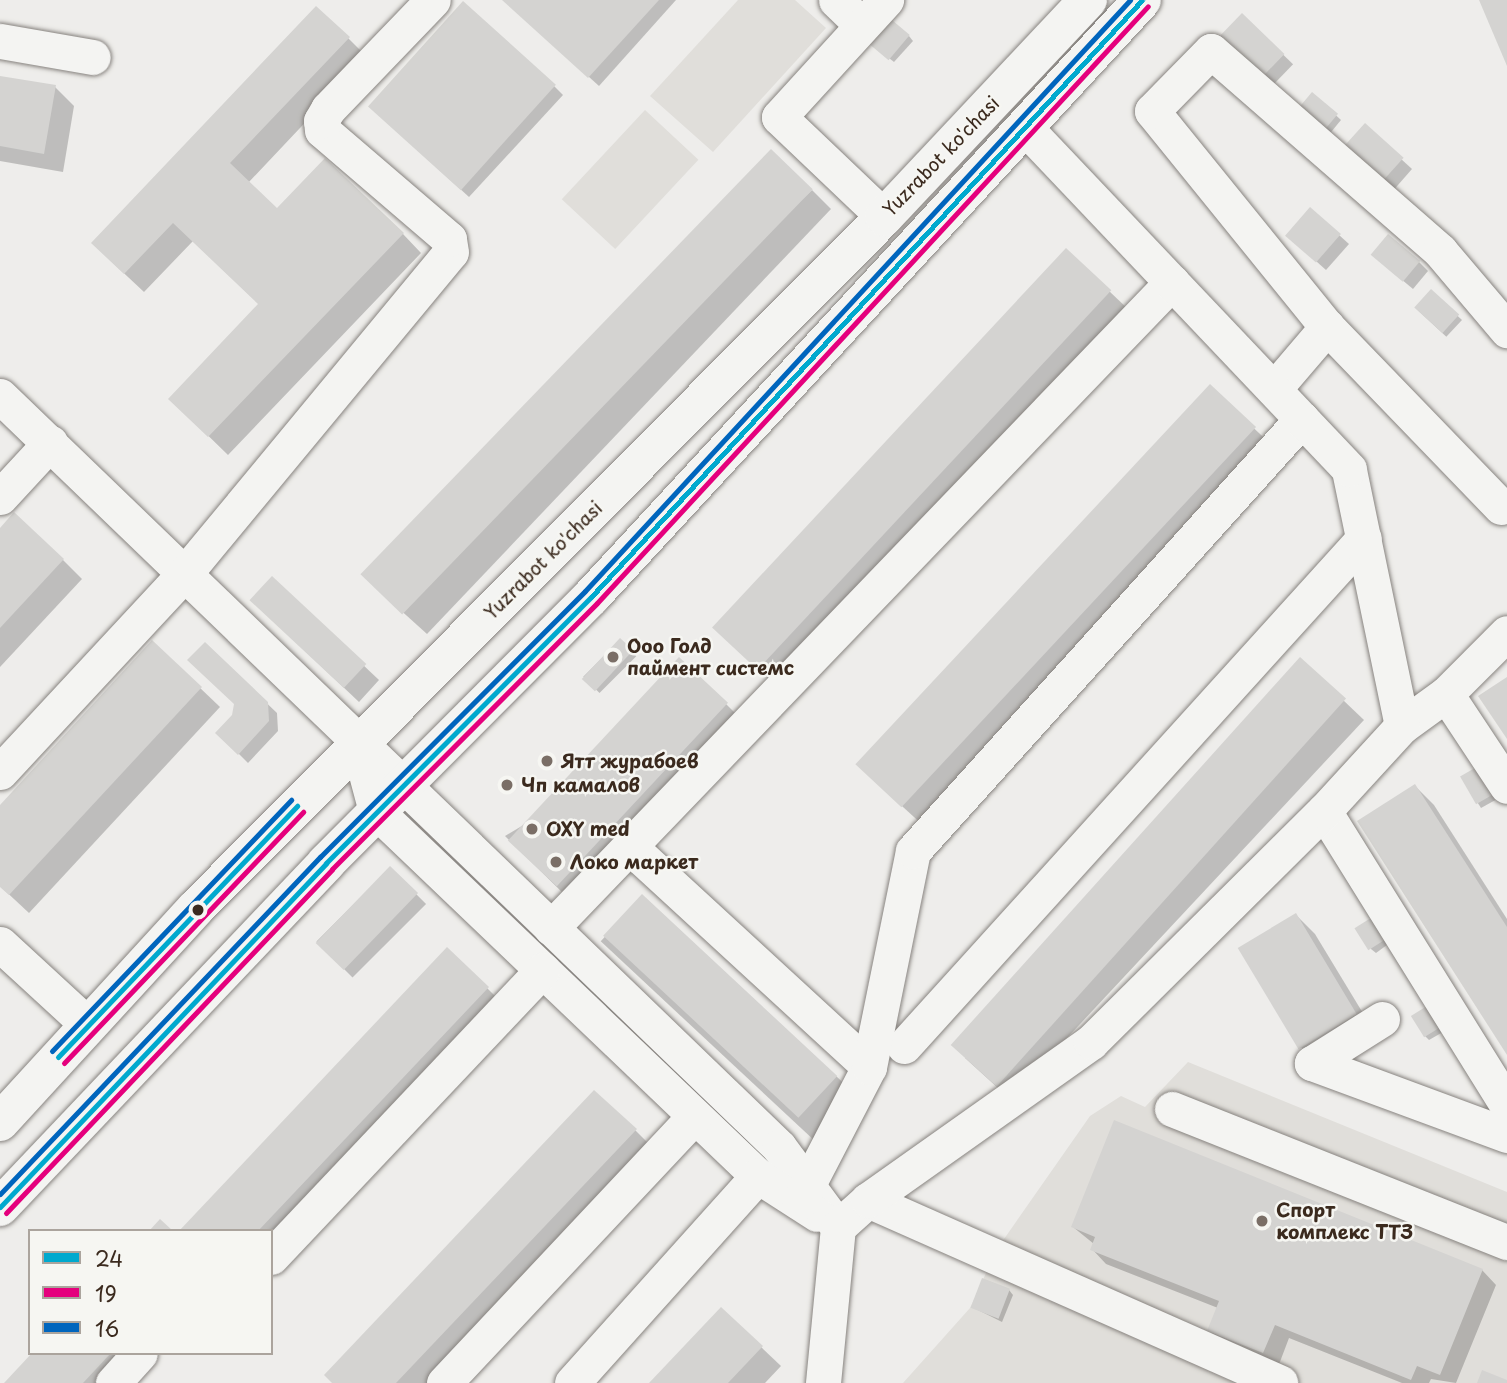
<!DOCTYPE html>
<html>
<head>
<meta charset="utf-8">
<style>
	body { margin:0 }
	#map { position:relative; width:1507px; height:1383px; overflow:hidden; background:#eeedeb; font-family:"Playpen Sans",sans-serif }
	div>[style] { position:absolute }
	.green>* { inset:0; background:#e0deda; transform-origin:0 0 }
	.shadow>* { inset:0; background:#0003; transform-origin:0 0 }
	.building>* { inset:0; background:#d4d3d1; transform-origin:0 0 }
	.roads { filter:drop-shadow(0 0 2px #87837f) drop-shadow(0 0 2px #87837f) }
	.minor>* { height:35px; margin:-17.5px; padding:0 17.5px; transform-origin:17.5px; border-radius:17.5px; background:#f4f4f2 }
	.major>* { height:38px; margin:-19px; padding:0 19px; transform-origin:19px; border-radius:19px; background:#f4f4f2 }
	.bus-1>* { height:5px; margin:-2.5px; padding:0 2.5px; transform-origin:2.5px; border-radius:2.5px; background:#00a9ce }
	.bus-2>* { height:5px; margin:-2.5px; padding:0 2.5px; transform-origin:2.5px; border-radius:2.5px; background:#e5007d }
	.bus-3>* { height:5px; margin:-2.5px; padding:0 2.5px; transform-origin:2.5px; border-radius:2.5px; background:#0065bd }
	.dots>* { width:19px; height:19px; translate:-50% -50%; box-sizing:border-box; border:4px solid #f6f6f2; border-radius:50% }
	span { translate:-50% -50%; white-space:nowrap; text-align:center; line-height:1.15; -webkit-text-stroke:5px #f6f6f2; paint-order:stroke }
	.street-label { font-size:19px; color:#3b2a1e }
	.poi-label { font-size:19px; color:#3b2a1e; font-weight:700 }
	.left { translate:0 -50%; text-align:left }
	.legend { position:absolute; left:28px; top:1229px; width:245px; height:126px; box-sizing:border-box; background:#f6f6f2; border:2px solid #aba49d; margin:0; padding:9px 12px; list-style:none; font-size:21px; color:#3b2a1e }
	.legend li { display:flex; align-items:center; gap:14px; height:35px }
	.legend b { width:35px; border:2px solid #aba49d }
</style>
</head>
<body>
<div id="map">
	<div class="green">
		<i style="clip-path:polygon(738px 0,795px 0,826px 28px,713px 152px,650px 96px)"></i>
		<i style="left:645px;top:110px;width:73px;height:122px;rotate:43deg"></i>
		<i style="clip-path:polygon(1188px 1062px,1507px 1192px,1507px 1383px,903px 1383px,970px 1308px,997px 1249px,1090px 1116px,1121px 1096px,1145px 1107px)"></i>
	</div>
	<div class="shadow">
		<i style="clip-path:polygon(504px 0,676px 0,599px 86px)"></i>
		<i style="left:1242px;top:15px;width:71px;height:31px;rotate:44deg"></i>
		<i style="clip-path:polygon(909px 36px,913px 41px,894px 62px,871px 44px)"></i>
		<i style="clip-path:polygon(348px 38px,367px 57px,248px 183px,277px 210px,403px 234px,421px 253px,228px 455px,189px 417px,260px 305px,193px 241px,144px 292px,112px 262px)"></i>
		<i style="clip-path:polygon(0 77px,55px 87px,74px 106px,63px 172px,0 161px)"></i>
		<i style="clip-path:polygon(554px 86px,563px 95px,469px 197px,379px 115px)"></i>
		<i style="clip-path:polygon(1313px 94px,1341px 120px,1327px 137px)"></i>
		<i style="clip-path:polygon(1365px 126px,1412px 169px,1391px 193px,1353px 158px)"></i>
		<i style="clip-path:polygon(812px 190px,831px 209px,427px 634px,386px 597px)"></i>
		<i style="clip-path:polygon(1339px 235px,1349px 244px,1326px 270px,1298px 245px)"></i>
		<i style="clip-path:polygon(1066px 250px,1129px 310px,775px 685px,731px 644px)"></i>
		<i style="clip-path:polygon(1419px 262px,1428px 271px,1413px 289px,1383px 264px)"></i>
		<i style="left:1432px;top:292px;width:41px;height:23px;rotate:43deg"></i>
		<i style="clip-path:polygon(1210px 387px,1274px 447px,926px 828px,880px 786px)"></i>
		<i style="clip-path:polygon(0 530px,63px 560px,82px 579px,0 667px)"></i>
		<i style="clip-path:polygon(272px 579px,379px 680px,359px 702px,266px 614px)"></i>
		<i style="left:620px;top:640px;width:23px;height:52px;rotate:45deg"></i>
		<i style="clip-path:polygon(153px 643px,220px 707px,29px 913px,0 886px,0 807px)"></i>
		<i style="clip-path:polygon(205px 644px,277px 713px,278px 731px,248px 763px,227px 742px,236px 704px)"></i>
		<i style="clip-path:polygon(1300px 659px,1364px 720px,1010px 1099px,965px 1058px)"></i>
		<i style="clip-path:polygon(726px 704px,745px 723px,571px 901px,505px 836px)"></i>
		<i style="clip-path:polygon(1462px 778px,1499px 798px,1481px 808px)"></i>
		<i style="clip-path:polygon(1415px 786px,1434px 805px,1507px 919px,1507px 1052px)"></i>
		<i style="left:390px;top:868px;width:51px;height:104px;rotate:45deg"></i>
		<i style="left:643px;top:896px;width:291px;height:62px;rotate:43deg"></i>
		<i style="clip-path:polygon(1296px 915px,1315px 934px,1375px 1033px,1320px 1066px,1301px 1047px,1240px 949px)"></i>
		<i style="clip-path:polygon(1374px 918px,1391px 942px,1376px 953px,1371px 949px)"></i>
		<i style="clip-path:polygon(487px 988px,506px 1007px,271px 1256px,271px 1231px,181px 1231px)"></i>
		<i style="clip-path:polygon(1427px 1008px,1443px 1032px,1429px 1040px,1425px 1036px)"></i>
		<i style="clip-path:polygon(635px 1130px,654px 1149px,433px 1383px,334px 1383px)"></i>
		<i style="clip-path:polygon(1073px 1227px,1482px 1270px,1496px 1285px,1456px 1383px,1431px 1379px,1429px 1383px,1402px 1383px,1289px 1338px,1278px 1367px,1223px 1345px,1209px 1330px,1218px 1308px,1106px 1264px,1092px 1249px,1094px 1244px)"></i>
		<i style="clip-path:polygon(1009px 1290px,1013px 1295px,1002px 1322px,972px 1307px)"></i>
		<i style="clip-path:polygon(721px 1309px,781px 1366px,765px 1383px,651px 1383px)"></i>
		<i style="clip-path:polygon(35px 1353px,147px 1353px,119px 1383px,7px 1383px)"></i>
	</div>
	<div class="building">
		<i style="clip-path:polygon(502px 0,659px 0,588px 78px)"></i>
		<i style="clip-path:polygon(1479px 0,1507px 0,1507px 66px)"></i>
		<i style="left:463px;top:1px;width:125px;height:142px;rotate:42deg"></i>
		<i style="clip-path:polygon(316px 6px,350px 37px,230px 163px,277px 208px,325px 158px,404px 233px,208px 437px,168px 399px,258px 304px,173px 223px,124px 274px,91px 243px)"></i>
		<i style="left:1242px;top:13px;width:59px;height:34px;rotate:44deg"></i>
		<i style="left:886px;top:15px;width:31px;height:33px;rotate:40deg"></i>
		<i style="clip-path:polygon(0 76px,56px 85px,44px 154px,0 146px)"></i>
		<i style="left:1312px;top:92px;width:34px;height:26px;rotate:40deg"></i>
		<i style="left:1365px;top:123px;width:52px;height:35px;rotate:42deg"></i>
		<i style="left:771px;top:149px;width:58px;height:591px;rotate:44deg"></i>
		<i style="left:1310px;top:207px;width:41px;height:38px;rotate:41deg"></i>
		<i style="left:1388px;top:234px;width:42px;height:27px;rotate:40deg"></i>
		<i style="left:1066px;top:248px;width:62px;height:519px;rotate:43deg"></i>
		<i style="left:1431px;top:289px;width:38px;height:25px;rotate:42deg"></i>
		<i style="left:1210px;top:384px;width:63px;height:520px;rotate:43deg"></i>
		<i style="clip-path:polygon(14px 512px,64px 559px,0 628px,0 528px)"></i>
		<i style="left:272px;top:576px;width:129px;height:33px;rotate:43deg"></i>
		<i style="left:620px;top:638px;width:18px;height:56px;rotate:43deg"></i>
		<i style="clip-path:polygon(152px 640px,202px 687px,9px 895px,0 887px,0 805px)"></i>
		<i style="clip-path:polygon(205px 642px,268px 702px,269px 721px,238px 755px,215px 733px,232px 715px,234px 704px,187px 660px)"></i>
		<i style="left:679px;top:657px;width:67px;height:251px;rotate:43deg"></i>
		<i style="left:1300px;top:657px;width:62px;height:522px;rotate:42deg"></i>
		<i style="clip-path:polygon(1507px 677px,1507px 739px,1478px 696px)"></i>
		<i style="left:1480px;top:765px;width:32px;height:23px;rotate:60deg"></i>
		<i style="clip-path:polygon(1415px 784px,1507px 927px,1507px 1055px,1357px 821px)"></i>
		<i style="left:390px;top:866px;width:39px;height:107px;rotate:44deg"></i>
		<i style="left:642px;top:894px;width:267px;height:57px;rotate:43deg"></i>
		<i style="left:1296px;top:913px;width:118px;height:68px;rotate:59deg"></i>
		<i style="left:1374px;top:916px;width:26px;height:23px;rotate:58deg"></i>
		<i style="clip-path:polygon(447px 947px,489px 987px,258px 1231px,179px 1231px)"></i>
		<i style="left:1427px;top:1006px;width:25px;height:19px;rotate:58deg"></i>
		<i style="clip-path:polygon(594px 1090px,637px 1129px,396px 1383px,332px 1383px,324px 1375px)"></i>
		<i style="clip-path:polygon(1114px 1120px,1483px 1269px,1440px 1375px,1417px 1366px,1411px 1380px,1275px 1325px,1263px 1353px,1207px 1331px,1219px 1301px,1090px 1250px,1095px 1237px,1071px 1227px)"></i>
		<i style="clip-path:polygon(160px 1219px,173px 1231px,149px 1231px)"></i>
		<i style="left:982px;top:1278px;width:30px;height:32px;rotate:21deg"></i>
		<i style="clip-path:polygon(721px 1307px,763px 1346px,728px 1383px,649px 1383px)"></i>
		<i style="clip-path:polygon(32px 1353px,111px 1353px,83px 1383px,4px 1383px)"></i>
		<i style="clip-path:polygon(1482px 1370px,1507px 1380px,1507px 1383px,1477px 1383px)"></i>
	</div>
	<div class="roads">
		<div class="minor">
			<i style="left:836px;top:0;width:35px;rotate:44deg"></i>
			<i style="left:0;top:41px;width:94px;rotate:9.8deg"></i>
			<i style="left:884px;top:217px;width:145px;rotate:-136.4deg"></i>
			<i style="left:779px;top:117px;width:159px;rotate:-47.6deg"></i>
			<i style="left:1274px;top:389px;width:82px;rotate:-49.5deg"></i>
			<i style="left:0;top:396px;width:1082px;rotate:43.95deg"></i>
			<i style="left:779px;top:1147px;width:99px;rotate:53.6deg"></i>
			<i style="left:838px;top:1227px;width:157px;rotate:95.5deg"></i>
			<i style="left:0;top:497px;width:74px;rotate:-47.2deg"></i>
			<i style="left:1501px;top:507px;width:250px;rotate:-134deg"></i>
			<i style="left:1327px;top:327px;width:278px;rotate:-129deg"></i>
			<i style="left:1152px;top:111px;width:84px;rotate:-45.5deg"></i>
			<i style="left:1211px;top:51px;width:304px;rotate:41.1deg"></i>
			<i style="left:1440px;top:251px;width:104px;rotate:49.7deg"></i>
			<i style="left:1446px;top:694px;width:110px;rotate:56.5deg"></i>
			<i style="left:1402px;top:726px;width:54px;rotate:-36deg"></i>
			<i style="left:1446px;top:694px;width:86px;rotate:-45deg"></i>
			<i style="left:358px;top:744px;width:69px;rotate:75deg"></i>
			<i style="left:376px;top:811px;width:528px;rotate:43.7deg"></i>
			<i style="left:758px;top:1176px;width:70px;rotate:32.8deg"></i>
			<i style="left:0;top:772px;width:273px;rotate:-47.1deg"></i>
			<i style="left:186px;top:572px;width:415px;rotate:-50.4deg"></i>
			<i style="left:451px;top:252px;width:13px;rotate:-99deg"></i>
			<i style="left:449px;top:239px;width:167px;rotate:-139.4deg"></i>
			<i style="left:322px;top:130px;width:9px;rotate:-96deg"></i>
			<i style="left:321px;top:121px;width:14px;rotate:-60deg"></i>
			<i style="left:328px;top:109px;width:151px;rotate:-46.1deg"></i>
			<i style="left:1324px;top:811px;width:346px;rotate:58.1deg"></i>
			<i style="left:629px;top:846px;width:326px;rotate:42.6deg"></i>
			<i style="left:551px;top:928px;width:896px;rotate:-46.13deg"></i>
			<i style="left:0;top:944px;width:118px;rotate:42.6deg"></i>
			<i style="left:1382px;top:1019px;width:83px;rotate:147.8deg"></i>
			<i style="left:1312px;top:1063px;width:208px;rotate:20.3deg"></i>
			<i style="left:904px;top:1046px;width:685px;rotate:-47.84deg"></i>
			<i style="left:1172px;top:1109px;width:360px;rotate:21.7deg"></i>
			<i style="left:868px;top:1200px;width:451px;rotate:23.9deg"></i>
			<i style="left:799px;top:1202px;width:152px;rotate:-62.6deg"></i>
			<i style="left:869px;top:1067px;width:220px;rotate:-78.5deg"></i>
			<i style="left:913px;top:851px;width:581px;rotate:-48deg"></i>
			<i style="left:838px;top:1227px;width:40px;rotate:-42deg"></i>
			<i style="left:868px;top:1200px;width:273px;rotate:-35.3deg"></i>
			<i style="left:1091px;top:1042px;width:328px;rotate:-44.8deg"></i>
			<i style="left:1324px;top:811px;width:115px;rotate:-47.5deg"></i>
			<i style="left:1402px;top:726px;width:262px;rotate:-101.7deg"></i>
			<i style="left:1349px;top:469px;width:469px;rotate:-133.5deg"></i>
			<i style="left:271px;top:1257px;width:395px;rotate:-46.6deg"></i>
			<i style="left:113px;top:1383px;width:40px;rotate:-48deg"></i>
			<i style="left:444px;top:1383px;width:366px;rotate:-46.8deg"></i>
			<i style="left:572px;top:1383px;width:278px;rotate:-48.1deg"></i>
		</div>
		<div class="major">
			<i style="left:0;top:1122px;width:290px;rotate:-47.5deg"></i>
			<i style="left:196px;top:908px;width:975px;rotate:-45.12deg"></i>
			<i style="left:884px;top:217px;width:298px;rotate:-46.8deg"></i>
			<i style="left:0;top:1207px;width:474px;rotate:-46.5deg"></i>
			<i style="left:326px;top:863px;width:375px;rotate:-45.1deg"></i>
			<i style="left:591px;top:597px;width:812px;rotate:-47.29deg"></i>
		</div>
	</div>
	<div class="bus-1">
		<i style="left:58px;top:1057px;width:347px;rotate:-46.4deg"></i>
		<i style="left:0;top:1207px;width:474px;rotate:-46.5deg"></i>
		<i style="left:326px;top:863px;width:375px;rotate:-45.1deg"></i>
		<i style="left:591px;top:597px;width:812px;rotate:-47.29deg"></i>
	</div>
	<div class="bus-2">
		<i style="left:64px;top:1063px;width:347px;rotate:-46.4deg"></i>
		<i style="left:6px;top:1213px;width:474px;rotate:-46.5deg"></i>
		<i style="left:332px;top:869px;width:375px;rotate:-45.1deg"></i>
		<i style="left:597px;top:603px;width:812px;rotate:-47.29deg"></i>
	</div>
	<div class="bus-3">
		<i style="left:52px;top:1051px;width:347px;rotate:-46.4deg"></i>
		<i style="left:0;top:1194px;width:465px;rotate:-46.5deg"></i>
		<i style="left:320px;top:857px;width:375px;rotate:-45.1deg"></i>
		<i style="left:585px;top:591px;width:804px;rotate:-47.32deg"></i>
	</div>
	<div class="dots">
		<i style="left:613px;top:657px;background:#7a6e66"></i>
		<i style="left:547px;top:761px;background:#7a6e66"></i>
		<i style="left:507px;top:785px;background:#7a6e66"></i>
		<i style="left:532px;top:829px;background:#7a6e66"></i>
		<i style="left:556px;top:862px;background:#7a6e66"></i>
		<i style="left:198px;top:910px;background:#3b2a1e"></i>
		<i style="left:1262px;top:1221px;background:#7a6e66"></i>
	</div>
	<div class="street-label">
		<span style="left:941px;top:156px;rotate:-46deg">Yuzrabot ko'chasi</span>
		<span style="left:543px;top:560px;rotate:-45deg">Yuzrabot ko'chasi</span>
	</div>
	<div class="poi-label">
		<span class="left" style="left:627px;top:657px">Ооо Голд<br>паймент системс</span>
		<span class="left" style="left:561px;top:761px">Ятт журабоев</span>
		<span class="left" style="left:521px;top:785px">Чп камалов</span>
		<span class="left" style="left:546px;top:829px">OXY med</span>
		<span class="left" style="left:570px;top:862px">Локо маркет</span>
		<span class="left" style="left:1276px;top:1221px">Спорт<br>комплекс ТТЗ</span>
	</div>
	<ul class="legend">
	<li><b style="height:9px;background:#00a9ce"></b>24</li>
	<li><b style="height:9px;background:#e5007d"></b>19</li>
	<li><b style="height:9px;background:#0065bd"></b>16</li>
	</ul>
</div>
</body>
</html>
